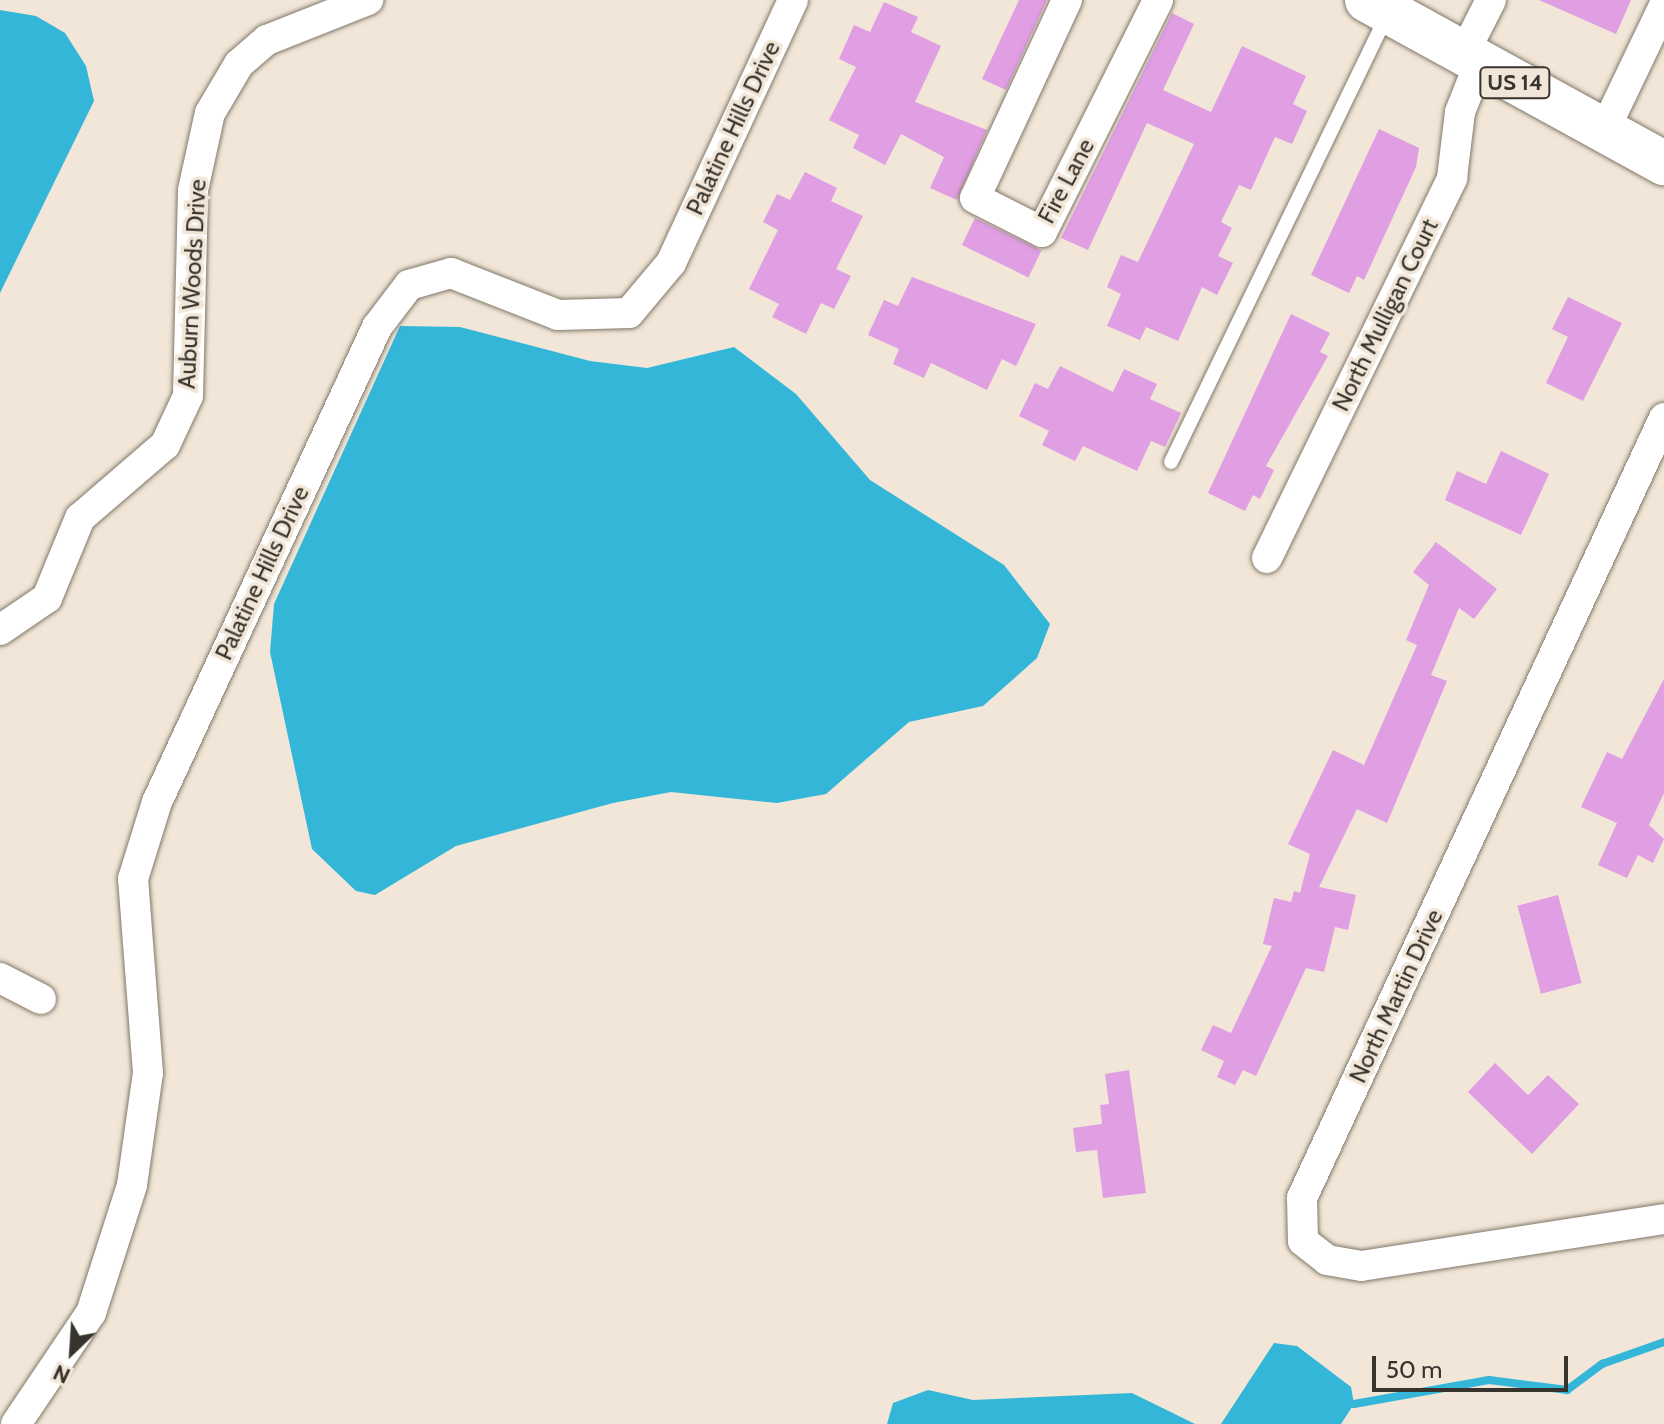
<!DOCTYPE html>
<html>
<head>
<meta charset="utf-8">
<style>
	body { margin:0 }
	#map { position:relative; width:1664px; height:1424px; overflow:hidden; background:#f1e6d7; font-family:Cabin,sans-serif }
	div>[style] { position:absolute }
	.water>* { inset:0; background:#33b6d8 }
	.stream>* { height:8px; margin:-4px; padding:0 4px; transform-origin:4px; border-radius:4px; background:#33b6d8 }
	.building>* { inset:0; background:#e09ee3; transform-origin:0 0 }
	.roads { filter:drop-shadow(0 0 2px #81786a) drop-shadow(0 0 2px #81786a) }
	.service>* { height:14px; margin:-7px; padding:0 7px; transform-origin:7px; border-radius:7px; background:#fff }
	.minor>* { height:30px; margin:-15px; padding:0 15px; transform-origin:15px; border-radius:15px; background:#fff }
	.primary>* { height:44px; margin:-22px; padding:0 22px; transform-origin:22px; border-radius:22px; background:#fff }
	span { translate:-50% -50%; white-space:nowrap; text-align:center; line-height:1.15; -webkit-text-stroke:7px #f1e6d7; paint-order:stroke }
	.shield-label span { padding:2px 6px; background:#f1e6d7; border:2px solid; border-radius:6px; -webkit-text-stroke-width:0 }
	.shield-label { font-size:22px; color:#37332d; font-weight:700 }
	.street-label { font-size:24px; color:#37332d }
	.north { position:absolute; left:32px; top:1312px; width:80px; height:80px; -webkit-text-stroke:6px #f1e6d7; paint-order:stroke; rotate:205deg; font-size:22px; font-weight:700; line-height:32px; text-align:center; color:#37332d }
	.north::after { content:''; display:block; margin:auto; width:28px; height:36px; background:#37332d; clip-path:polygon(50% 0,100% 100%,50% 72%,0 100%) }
	.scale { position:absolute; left:1372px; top:1356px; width:196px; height:36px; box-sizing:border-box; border:4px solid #37332d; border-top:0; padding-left:10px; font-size:24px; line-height:28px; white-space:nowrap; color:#37332d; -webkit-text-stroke:6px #f1e6d7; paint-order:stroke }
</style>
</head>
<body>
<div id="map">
	<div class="water">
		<i style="clip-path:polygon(0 10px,36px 16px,65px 33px,86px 66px,94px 101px,0 293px)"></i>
		<i style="clip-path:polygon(400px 326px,460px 327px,590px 361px,647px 368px,734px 347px,796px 394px,870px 480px,1004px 565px,1050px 624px,1037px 658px,983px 706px,909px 722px,826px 794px,777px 803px,671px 792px,613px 803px,456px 846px,375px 895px,356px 891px,312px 849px,270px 652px,274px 604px)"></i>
		<i style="clip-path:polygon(1274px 1343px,1297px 1346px,1351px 1387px,1354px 1404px,1341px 1424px,1221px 1424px)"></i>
		<i style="clip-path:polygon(928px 1390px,973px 1400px,1132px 1393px,1195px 1424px,887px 1424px,893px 1403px)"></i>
	</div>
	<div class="stream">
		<i style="left:1354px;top:1404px;width:137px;rotate:-10.1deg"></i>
		<i style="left:1489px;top:1380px;width:79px;rotate:7.3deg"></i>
		<i style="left:1567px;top:1390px;width:44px;rotate:-36.6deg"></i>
		<i style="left:1602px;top:1364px;width:66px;rotate:-19.5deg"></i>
	</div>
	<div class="building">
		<i style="clip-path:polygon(1019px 0,1047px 0,1006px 90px,982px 79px)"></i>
		<i style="clip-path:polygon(1539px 0,1631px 0,1616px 34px)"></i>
		<i style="clip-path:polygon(884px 2px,918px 17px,911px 32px,941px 46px,915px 102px,987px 130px,957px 200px,930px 188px,944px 157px,901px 134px,885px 165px,853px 148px,859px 135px,829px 120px,856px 67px,839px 59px,854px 25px,870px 32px)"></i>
		<i style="clip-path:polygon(1172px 13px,1194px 24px,1163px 90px,1211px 112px,1242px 46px,1306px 76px,1293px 104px,1307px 111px,1292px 144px,1275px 137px,1251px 190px,1239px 185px,1221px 222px,1232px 228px,1218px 256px,1233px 263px,1217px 295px,1202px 287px,1178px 341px,1146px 327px,1140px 340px,1107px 326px,1121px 294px,1107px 287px,1121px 255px,1138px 262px,1194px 144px,1147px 123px,1088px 250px,1061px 238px)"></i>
		<i style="clip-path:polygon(1379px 129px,1419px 148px,1416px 167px,1364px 280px,1357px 276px,1349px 293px,1311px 275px)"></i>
		<i style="clip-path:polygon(805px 172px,837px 188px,831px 201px,863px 216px,836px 269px,851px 276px,834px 309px,821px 303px,806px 334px,772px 317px,779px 304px,749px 289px,778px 230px,763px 222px,777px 194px,790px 200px)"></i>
		<i style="left:975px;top:218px;width:74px;height:30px;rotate:26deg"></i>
		<i style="clip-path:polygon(912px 277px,1036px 324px,1016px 366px,1002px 359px,987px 390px,931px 363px,924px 378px,893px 364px,899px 349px,868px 335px,884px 300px,898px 306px)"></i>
		<i style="clip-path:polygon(1568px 297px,1622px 323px,1583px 401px,1546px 383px,1568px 337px,1552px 329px)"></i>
		<i style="clip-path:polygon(1291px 314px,1330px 333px,1320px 352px,1328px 356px,1266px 466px,1274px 470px,1260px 499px,1253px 495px,1245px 511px,1208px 493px)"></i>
		<i style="clip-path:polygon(1060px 366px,1113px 392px,1124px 369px,1157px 384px,1150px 399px,1181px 413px,1165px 447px,1151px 441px,1137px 471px,1083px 446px,1075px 461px,1042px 445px,1049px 431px,1019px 416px,1035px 383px,1048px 389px)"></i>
		<i style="clip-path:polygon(1501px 451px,1549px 474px,1521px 535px,1445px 500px,1457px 471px,1486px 484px)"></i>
		<i style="clip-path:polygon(1436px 542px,1497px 589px,1474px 619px,1459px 608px,1431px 675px,1447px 681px,1387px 823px,1357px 809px,1319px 887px,1356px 895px,1348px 930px,1335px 927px,1324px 972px,1306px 968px,1256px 1076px,1243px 1070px,1235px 1085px,1217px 1077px,1224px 1061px,1201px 1050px,1213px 1025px,1231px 1033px,1272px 946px,1263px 944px,1274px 898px,1291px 902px,1294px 891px,1300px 893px,1310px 854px,1288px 844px,1333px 750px,1364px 765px,1417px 645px,1406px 640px,1429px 585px,1413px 572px)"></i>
		<i style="clip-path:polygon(1664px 679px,1664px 793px,1649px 825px,1664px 839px,1653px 863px,1638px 855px,1627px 878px,1598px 865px,1617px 823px,1581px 807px,1607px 752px,1622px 759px)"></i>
		<i style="left:1558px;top:895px;width:91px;height:42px;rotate:75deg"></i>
		<i style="clip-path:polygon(1495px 1063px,1528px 1095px,1548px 1075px,1579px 1104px,1532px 1154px,1468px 1092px)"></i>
		<i style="clip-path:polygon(1129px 1070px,1146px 1193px,1103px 1198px,1097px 1150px,1076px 1152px,1073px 1128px,1102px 1124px,1100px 1105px,1109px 1104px,1105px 1074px)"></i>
	</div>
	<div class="roads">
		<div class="service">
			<i style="left:1171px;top:462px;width:496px;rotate:-64.2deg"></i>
		</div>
		<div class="minor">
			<i style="left:1067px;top:0;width:218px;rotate:114.9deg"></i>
			<i style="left:975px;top:198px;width:75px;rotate:26.9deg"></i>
			<i style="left:1042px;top:232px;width:259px;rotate:-63.4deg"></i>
			<i style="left:1463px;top:55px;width:62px;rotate:-63deg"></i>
			<i style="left:1604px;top:131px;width:139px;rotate:-64.4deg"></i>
			<i style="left:1664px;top:418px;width:860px;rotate:114.9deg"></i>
			<i style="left:1302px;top:1198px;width:43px;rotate:88.7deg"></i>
			<i style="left:1303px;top:1241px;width:31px;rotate:38deg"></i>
			<i style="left:1327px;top:1260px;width:35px;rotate:10deg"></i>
			<i style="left:1361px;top:1266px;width:307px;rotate:-8.8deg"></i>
			<i style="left:1267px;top:558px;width:423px;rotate:-64deg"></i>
			<i style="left:1452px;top:178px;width:66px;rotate:-83.1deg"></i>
			<i style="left:1460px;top:112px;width:52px;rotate:-68.4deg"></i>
			<i style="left:0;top:630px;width:57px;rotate:-34.2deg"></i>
			<i style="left:47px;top:598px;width:87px;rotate:-67.6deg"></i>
			<i style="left:80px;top:518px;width:112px;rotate:-40.7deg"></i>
			<i style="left:165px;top:445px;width:54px;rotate:-64.9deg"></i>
			<i style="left:188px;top:396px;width:206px;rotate:-88.6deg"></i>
			<i style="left:193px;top:190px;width:79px;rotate:-77.6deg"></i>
			<i style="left:210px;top:113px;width:57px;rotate:-59.4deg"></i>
			<i style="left:239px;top:64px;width:37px;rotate:-41deg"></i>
			<i style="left:267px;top:40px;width:109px;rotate:-21.6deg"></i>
			<i style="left:0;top:978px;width:46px;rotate:27.1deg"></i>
			<i style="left:16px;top:1424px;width:134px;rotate:-56deg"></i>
			<i style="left:91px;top:1313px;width:134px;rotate:-72.2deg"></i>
			<i style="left:132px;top:1185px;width:113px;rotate:-81.9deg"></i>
			<i style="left:148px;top:1073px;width:195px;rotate:-94.4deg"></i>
			<i style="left:133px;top:879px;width:81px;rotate:-72.7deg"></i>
			<i style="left:157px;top:802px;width:523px;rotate:-65.15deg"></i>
			<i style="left:377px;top:327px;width:53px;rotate:-52.7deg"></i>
			<i style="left:409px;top:285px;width:44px;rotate:-15.9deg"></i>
			<i style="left:451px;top:273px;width:115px;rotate:21.4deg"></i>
			<i style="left:558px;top:315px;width:71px;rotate:-1.6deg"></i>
			<i style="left:629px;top:313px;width:65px;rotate:-50deg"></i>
			<i style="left:671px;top:263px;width:290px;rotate:-65.1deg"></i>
		</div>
		<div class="primary">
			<i style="left:1367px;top:0;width:339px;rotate:28.8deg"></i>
		</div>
	</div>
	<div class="shield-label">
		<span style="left:1515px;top:83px">US 14</span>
	</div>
	<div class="street-label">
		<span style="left:733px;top:128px;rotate:-65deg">Palatine Hills Drive</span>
		<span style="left:1066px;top:181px;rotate:-62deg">Fire Lane</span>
		<span style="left:192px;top:284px;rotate:-87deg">Auburn Woods Drive</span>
		<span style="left:1385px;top:315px;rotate:-64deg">North Mulligan Court</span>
		<span style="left:262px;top:573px;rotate:-65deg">Palatine Hills Drive</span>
		<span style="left:1396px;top:996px;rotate:-65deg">North Martin Drive</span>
	</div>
	<div class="north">N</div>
	<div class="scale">50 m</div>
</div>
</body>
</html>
